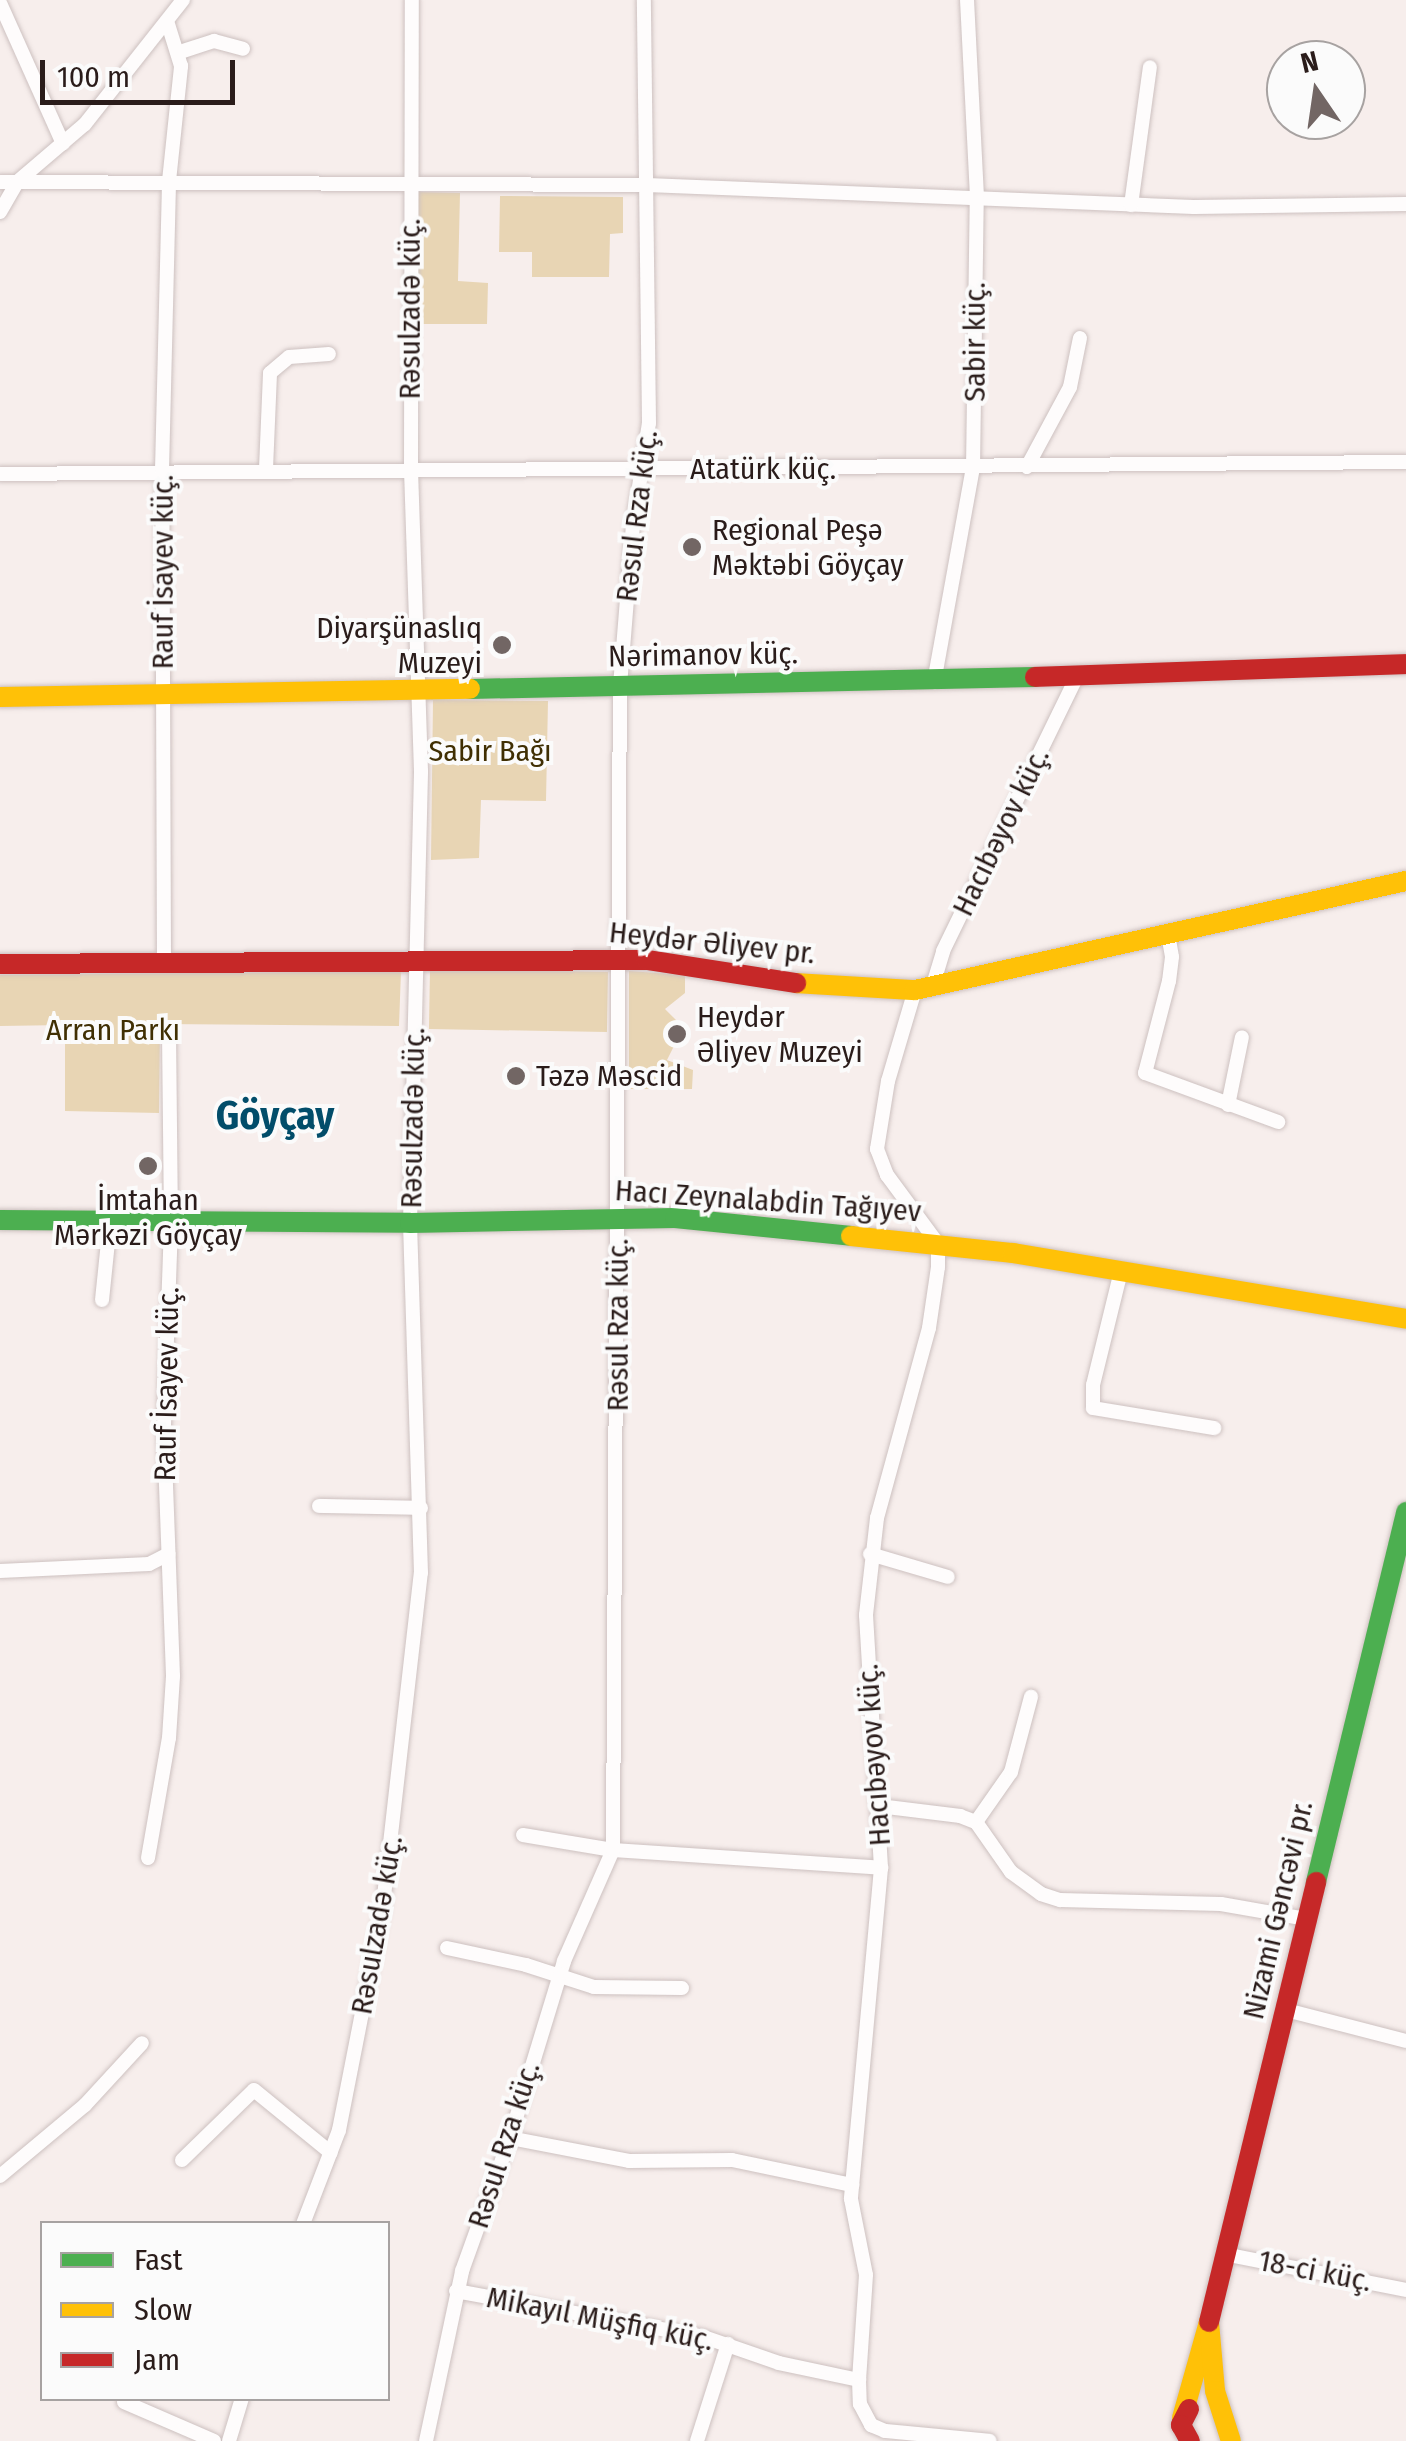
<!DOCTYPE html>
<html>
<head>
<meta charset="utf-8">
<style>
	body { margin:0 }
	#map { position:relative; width:1406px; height:2441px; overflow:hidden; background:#f7eeec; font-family:"Fira Sans Condensed",sans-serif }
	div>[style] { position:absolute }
	.green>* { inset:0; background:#e8d5b4; transform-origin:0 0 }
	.roads { filter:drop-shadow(0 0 2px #cdc1c0) drop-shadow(0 0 2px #cdc1c0) }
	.street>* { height:14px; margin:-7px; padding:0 7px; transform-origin:7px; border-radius:7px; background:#fefcfc }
	.fast>* { height:20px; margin:-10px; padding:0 10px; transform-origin:10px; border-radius:10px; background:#4caf50 }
	.slow>* { height:20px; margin:-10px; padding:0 10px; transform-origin:10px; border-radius:10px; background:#ffc107 }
	.jam>* { height:20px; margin:-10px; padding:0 10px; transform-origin:10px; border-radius:10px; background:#c62828 }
	.dots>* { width:28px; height:28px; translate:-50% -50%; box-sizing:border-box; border:5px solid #fbfbfb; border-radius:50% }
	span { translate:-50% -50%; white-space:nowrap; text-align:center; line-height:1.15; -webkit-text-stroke:8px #fbfbfb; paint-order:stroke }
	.street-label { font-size:30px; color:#2a1c1a }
	.poi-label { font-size:30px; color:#2a1c1a }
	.left { translate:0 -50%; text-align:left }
	.right { translate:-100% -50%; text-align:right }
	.park-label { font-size:30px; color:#402f03 }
	.district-label { font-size:40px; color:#024d6a; font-weight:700 }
	.legend { position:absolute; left:40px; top:2221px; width:350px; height:180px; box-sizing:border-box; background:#fbfbfb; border:2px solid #a7a2a1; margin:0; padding:12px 18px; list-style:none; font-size:30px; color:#2a1c1a }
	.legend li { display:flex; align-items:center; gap:20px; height:50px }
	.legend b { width:50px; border:2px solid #a7a2a1 }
	.north { position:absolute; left:1266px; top:40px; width:100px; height:100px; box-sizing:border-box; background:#fbfbfb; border:2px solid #a7a2a1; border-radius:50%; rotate:347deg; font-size:28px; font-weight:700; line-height:40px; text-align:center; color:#2a1c1a }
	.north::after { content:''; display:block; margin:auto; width:35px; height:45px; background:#726664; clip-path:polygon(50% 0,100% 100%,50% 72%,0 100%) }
	.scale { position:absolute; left:40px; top:60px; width:195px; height:45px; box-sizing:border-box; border:5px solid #2a1c1a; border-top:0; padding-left:12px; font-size:30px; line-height:35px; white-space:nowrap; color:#2a1c1a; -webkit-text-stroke:8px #fbfbfb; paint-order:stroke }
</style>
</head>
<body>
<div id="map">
	<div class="green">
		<i style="clip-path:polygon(416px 192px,460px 193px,458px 281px,488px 283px,487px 324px,416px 324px)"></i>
		<i style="clip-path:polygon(500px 196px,623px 197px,623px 233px,610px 234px,609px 277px,532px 277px,532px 252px,499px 252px)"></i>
		<i style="clip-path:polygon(433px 700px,548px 701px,546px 801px,481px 800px,479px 858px,431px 860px)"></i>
		<i style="left:430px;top:969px;width:178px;height:60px;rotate:1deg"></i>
		<i style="clip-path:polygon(401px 971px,399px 1026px,160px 1024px,159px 1113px,65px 1111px,65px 1025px,0 1026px,0 975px)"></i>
		<i style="clip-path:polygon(629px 971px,685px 975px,685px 993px,665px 1009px,680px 1024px,666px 1032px,675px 1044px,667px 1060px,693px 1070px,692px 1089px,629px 1089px)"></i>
	</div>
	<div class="roads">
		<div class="street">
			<i style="left:0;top:3px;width:154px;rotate:65.9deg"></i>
			<i style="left:180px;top:52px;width:36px;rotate:-18deg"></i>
			<i style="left:214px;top:41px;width:30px;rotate:15deg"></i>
			<i style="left:0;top:182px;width:647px;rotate:0.27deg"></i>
			<i style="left:647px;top:185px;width:547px;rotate:2.3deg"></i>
			<i style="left:1194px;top:207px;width:212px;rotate:-0.8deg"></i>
			<i style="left:1131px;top:205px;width:139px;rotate:-82.2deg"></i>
			<i style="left:0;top:212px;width:34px;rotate:-60deg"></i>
			<i style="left:17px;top:182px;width:89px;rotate:-40.5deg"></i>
			<i style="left:85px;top:124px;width:158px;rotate:-51.7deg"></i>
			<i style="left:1027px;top:467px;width:91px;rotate:-61.7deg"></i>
			<i style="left:1070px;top:387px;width:50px;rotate:-78.5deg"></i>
			<i style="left:266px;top:469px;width:96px;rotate:-87.6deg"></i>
			<i style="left:270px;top:373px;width:25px;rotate:-40deg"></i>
			<i style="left:289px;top:357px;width:40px;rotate:-4.3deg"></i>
			<i style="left:0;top:474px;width:1406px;rotate:-0.49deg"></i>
			<i style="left:934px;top:682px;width:218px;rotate:-79.7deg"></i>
			<i style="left:973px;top:468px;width:271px;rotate:-89.2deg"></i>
			<i style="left:977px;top:197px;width:197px;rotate:-92.9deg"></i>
			<i style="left:1168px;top:934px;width:23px;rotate:80deg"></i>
			<i style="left:1172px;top:957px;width:24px;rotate:97deg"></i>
			<i style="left:1169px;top:981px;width:95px;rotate:104.6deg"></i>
			<i style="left:1145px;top:1073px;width:142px;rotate:20.2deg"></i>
			<i style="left:164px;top:963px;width:493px;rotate:-90.2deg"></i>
			<i style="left:162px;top:470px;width:289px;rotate:-88.6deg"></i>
			<i style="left:169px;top:181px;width:116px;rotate:-84deg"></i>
			<i style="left:181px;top:66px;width:44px;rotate:-107.2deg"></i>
			<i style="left:932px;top:988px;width:39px;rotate:-73deg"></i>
			<i style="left:943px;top:951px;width:304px;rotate:-64deg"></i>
			<i style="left:915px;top:990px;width:95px;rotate:106.5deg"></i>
			<i style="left:888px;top:1081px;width:69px;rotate:99.2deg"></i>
			<i style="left:877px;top:1149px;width:28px;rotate:69deg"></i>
			<i style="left:887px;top:1175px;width:86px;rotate:53.5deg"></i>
			<i style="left:938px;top:1244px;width:23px;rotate:90deg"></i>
			<i style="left:938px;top:1267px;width:62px;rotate:98.4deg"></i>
			<i style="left:929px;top:1328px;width:197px;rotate:105.3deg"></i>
			<i style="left:877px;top:1518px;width:98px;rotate:96.5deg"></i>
			<i style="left:866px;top:1615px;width:253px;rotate:86.6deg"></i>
			<i style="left:881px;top:1868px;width:332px;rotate:95.2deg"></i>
			<i style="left:851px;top:2199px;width:77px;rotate:78.8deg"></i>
			<i style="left:866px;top:2275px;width:105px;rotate:93.8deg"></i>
			<i style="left:859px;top:2380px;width:24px;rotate:88deg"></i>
			<i style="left:860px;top:2404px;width:24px;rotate:62deg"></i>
			<i style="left:871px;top:2425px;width:15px;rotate:23deg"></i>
			<i style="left:885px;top:2431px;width:105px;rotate:5.4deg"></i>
			<i style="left:1228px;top:1105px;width:69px;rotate:-78.4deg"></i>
			<i style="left:1121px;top:1271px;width:117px;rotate:103.8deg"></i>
			<i style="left:1093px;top:1385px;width:23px;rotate:90deg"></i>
			<i style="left:1093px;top:1408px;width:123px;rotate:9.4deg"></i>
			<i style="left:102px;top:1300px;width:78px;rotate:-84.1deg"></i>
			<i style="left:319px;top:1506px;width:102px;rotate:1.1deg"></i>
			<i style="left:870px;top:1554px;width:81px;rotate:16.4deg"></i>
			<i style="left:0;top:1571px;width:149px;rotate:-2.7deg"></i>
			<i style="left:149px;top:1564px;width:22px;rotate:-27deg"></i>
			<i style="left:879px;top:1806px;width:82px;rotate:7deg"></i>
			<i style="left:960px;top:1816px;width:17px;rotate:21deg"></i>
			<i style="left:976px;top:1822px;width:61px;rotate:55deg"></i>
			<i style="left:1011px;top:1872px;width:37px;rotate:36deg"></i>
			<i style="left:1041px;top:1894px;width:20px;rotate:18deg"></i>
			<i style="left:1060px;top:1900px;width:161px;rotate:1.4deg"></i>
			<i style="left:1221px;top:1904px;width:86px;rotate:10deg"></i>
			<i style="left:976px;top:1822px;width:61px;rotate:-55deg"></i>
			<i style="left:1011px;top:1772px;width:78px;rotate:-75.1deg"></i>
			<i style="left:523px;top:1835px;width:91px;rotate:9.5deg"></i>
			<i style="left:613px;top:1850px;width:269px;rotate:3.8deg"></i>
			<i style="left:148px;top:1858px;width:122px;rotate:-80.1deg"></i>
			<i style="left:169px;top:1738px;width:62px;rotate:-86.3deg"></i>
			<i style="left:173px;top:1676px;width:251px;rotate:-92.1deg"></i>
			<i style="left:164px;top:1425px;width:202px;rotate:-88deg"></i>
			<i style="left:171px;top:1223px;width:188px;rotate:-90.6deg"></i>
			<i style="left:447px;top:1948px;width:81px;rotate:12.1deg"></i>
			<i style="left:526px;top:1965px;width:71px;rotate:17.9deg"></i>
			<i style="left:594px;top:1987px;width:88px;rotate:0.7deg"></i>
			<i style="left:1286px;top:2010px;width:124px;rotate:14.5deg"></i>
			<i style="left:510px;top:2138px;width:121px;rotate:10.9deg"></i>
			<i style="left:629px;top:2161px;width:103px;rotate:-0.6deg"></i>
			<i style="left:732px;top:2160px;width:123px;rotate:11.8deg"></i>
			<i style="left:182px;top:2160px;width:100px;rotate:-44.2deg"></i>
			<i style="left:254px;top:2090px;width:99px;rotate:39.3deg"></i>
			<i style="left:0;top:2176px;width:111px;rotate:-39.9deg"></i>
			<i style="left:85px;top:2105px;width:84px;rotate:-47.4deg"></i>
			<i style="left:303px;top:2224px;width:101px;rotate:-69deg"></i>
			<i style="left:339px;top:2130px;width:229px;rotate:-78.9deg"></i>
			<i style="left:383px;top:1905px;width:334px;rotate:-83.5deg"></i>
			<i style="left:421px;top:1573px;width:350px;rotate:-91.8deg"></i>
			<i style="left:410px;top:1223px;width:452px;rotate:-88.6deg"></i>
			<i style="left:421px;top:771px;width:304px;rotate:-91.9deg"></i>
			<i style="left:411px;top:467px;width:467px;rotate:-89.9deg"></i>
			<i style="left:1224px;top:2254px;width:186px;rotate:11.2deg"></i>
			<i style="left:456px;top:2291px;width:252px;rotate:10.5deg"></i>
			<i style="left:704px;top:2337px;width:79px;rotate:19.1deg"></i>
			<i style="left:779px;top:2363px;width:82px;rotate:12deg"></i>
			<i style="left:124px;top:2402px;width:98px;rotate:23.4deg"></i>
			<i style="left:229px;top:2441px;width:45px;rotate:-73.2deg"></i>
			<i style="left:426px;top:2441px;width:174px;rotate:-78deg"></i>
			<i style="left:462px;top:2271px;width:141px;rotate:-70.2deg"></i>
			<i style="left:510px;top:2138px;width:185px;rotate:-73deg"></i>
			<i style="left:564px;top:1961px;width:121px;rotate:-66.2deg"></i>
			<i style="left:613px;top:1850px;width:1164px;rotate:-89.66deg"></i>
			<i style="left:620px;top:686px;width:162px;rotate:-85.4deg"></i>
			<i style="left:633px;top:525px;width:103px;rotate:-81.1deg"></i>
			<i style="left:649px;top:423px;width:423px;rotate:-90.7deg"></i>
			<i style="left:697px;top:2441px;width:102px;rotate:-72.3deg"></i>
		</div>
		<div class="fast">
			<i style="left:470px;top:689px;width:565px;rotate:-1.22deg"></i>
			<i style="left:0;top:1220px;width:410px;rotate:0.4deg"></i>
			<i style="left:410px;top:1223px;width:265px;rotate:-1.1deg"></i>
			<i style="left:675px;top:1218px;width:177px;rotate:5.8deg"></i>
			<i style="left:1316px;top:1882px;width:381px;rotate:-76.3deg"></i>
		</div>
		<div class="slow">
			<i style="left:0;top:697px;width:470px;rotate:-1deg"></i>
			<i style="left:796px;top:983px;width:119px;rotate:3.4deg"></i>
			<i style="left:915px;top:990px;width:503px;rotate:-12.52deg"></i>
			<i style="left:851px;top:1236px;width:163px;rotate:6deg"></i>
			<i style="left:1013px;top:1253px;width:399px;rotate:9.5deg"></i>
			<i style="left:1182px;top:2418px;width:100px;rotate:-74.3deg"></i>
			<i style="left:1209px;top:2322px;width:69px;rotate:85deg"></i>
			<i style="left:1215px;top:2391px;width:52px;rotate:72.3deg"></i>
		</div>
		<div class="jam">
			<i style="left:1035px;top:677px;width:371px;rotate:-2deg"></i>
			<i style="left:0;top:964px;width:647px;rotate:-0.35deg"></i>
			<i style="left:647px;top:960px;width:151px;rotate:8.8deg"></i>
			<i style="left:1209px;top:2322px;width:453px;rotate:-76.3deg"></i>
			<i style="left:1189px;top:2409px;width:18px;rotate:117deg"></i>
			<i style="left:1181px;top:2425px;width:18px;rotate:61deg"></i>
		</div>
	</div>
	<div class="dots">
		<i style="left:692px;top:547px;background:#726664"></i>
		<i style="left:502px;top:645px;background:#726664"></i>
		<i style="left:677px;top:1034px;background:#726664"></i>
		<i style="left:516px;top:1076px;background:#726664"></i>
		<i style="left:148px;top:1166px;background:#726664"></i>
	</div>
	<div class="street-label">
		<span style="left:410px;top:309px;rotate:-90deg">Rəsulzadə küç.</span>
		<span style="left:975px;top:342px;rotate:-90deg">Sabir küç.</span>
		<span style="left:763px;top:469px">Atatürk küç.</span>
		<span style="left:637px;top:516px;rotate:-83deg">Rəsul Rza küç.</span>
		<span style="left:163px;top:572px;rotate:-90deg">Rauf İsayev küç.</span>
		<span style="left:703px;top:655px;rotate:-1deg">Nərimanov küç.</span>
		<span style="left:1001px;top:832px;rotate:-64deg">Hacıbəyov küç.</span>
		<span style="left:712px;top:943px;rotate:6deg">Heydər Əliyev pr.</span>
		<span style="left:413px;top:1118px;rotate:-89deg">Rəsulzadə küç.</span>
		<span style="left:768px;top:1201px;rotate:4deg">Hacı Zeynalabdin Tağıyev</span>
		<span style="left:618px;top:1325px;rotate:-90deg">Rəsul Rza küç.</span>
		<span style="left:167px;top:1384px;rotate:-89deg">Rauf İsayev küç.</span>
		<span style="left:874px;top:1755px;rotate:-94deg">Hacıbəyov küç.</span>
		<span style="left:1278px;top:1910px;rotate:-77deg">Nizami Gəncəvi pr.</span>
		<span style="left:377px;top:1925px;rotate:-80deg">Rəsulzadə küç.</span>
		<span style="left:504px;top:2145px;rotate:-72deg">Rəsul Rza küç.</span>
		<span style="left:1315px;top:2271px;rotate:11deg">18-ci küç.</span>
		<span style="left:600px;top:2319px;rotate:11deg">Mikayıl Müşfiq küç.</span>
	</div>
	<div class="poi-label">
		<span class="left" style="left:712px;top:547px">Regional Peşə<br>Məktəbi Göyçay</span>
		<span class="right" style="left:482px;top:645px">Diyarşünaslıq<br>Muzeyi</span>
		<span class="left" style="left:697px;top:1034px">Heydər<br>Əliyev Muzeyi</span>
		<span class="left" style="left:536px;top:1076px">Təzə Məscid</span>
		<span style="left:148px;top:1217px">İmtahan<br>Mərkəzi Göyçay</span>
	</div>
	<div class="park-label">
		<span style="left:490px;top:751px">Sabir Bağı</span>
		<span style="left:113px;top:1030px">Arran Parkı</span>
	</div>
	<div class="district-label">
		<span style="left:275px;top:1116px">Göyçay</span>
	</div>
	<ul class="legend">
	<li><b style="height:12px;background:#4caf50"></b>Fast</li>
	<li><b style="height:12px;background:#ffc107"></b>Slow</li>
	<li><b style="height:12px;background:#c62828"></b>Jam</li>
	</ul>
	<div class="north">N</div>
	<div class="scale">100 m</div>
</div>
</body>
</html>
